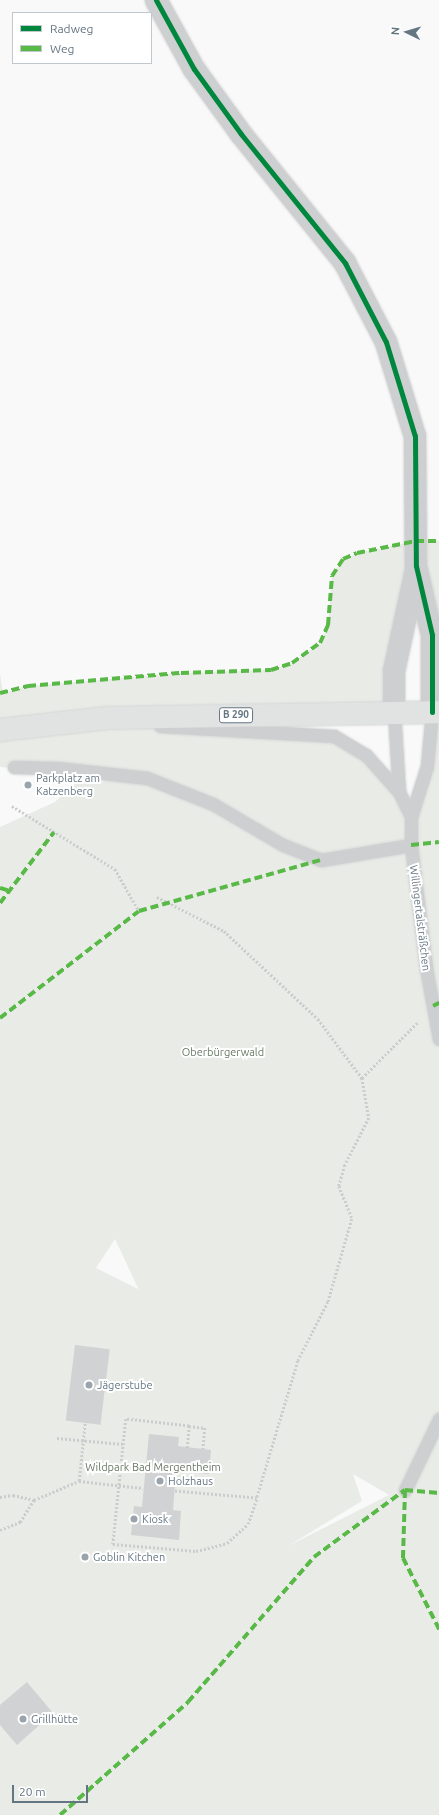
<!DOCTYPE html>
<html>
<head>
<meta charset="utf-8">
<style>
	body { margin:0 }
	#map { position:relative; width:439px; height:1815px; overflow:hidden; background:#f9f9f9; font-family:Ubuntu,sans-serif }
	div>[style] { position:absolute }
	.green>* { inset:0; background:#e8ebe6 }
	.building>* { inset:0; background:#d0d2d3; transform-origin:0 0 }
	.path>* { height:2.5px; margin-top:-1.25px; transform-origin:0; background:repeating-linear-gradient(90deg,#cbcccd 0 2px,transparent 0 4px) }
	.roads { filter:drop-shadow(0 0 1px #d5d6d7) drop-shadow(0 0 1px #d5d6d7) }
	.lane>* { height:13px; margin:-6.5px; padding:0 6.5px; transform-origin:6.5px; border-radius:6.5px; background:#cecfd0 }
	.street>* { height:22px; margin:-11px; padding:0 11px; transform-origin:11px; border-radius:11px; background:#cecfd0 }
	.primary>* { height:22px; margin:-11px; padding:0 11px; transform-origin:11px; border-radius:11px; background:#e1e2e2 }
	.quiet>* { height:4px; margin-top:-2px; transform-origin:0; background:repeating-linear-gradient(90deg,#58b947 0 8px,transparent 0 12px) }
	.cycleway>* { height:5px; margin:-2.5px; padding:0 2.5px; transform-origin:2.5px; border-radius:2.5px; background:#00873e }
	.dots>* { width:11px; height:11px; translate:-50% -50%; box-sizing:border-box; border:2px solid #fff; border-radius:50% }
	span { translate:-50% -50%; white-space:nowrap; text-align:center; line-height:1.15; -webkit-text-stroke:4px #fff; paint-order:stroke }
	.shield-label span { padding:1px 3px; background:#fff; border:1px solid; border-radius:3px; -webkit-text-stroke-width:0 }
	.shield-label { font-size:10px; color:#657683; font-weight:700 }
	.poi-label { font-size:11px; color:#657683 }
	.left { translate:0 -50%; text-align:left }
	.street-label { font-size:11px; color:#657683 }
	.park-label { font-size:11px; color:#687a64 }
	.legend { position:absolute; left:12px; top:12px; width:140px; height:52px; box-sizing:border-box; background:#fff; border:1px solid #c1c8cd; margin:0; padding:5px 7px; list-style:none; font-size:12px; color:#657683 }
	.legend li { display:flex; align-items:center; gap:8px; height:20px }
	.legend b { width:20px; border:1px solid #c1c8cd }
	.north { position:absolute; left:387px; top:12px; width:40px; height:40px; -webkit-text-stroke:3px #fff; paint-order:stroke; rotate:275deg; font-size:11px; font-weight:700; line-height:16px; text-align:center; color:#657683 }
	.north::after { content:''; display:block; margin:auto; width:14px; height:18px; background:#657683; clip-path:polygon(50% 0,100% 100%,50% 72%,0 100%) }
	.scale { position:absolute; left:12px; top:1785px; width:76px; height:18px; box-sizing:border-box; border:2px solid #657683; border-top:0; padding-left:5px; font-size:12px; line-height:14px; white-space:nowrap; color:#657683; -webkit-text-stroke:3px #fff; paint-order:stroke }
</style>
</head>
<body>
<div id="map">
	<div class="green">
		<i style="clip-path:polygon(evenodd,416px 541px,439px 541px,439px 644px,417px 567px,394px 711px,110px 718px,334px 736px,366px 755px,411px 817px,439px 712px,439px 1815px,0 1815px,0 827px,55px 802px,75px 784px,144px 778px,0 767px,0 674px,3px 693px,28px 686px,181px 673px,271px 670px,292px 663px,320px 643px,328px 625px,332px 576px,340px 563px,357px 553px,416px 541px,115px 1239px,138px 1288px,138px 1289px,96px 1268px,115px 1239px,416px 541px,353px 1474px,389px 1495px,288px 1546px,362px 1501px,353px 1474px)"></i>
	</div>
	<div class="building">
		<i style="left:75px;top:1345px;width:35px;height:76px;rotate:7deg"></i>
		<i style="clip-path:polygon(149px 1434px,179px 1437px,178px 1446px,211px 1450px,209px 1474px,176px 1471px,173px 1510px,181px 1511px,179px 1540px,131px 1535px,134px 1506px,142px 1507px)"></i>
		<i style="clip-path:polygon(27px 1682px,53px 1713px,17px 1745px,0 1725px,0 1705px)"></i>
	</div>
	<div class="path">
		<i style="left:12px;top:806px;width:121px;rotate:31.5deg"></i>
		<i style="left:115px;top:869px;width:48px;rotate:60.3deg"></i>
		<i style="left:157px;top:897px;width:75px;rotate:26.9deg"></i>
		<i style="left:224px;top:931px;width:129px;rotate:43.1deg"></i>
		<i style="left:318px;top:1019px;width:74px;rotate:53.3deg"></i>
		<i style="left:362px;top:1078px;width:41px;rotate:80.1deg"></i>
		<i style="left:369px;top:1118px;width:53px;rotate:117.1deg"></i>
		<i style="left:345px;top:1165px;width:22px;rotate:106deg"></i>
		<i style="left:339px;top:1186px;width:35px;rotate:68deg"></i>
		<i style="left:352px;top:1219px;width:86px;rotate:106.1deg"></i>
		<i style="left:328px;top:1302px;width:66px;rotate:117deg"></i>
		<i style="left:298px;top:1361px;width:143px;rotate:106.7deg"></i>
		<i style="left:257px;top:1498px;width:83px;rotate:-175.2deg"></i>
		<i style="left:362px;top:1078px;width:78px;rotate:-45deg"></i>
		<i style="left:189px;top:1426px;width:16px;rotate:7deg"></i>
		<i style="left:205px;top:1428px;width:21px;rotate:95deg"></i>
		<i style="left:57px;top:1438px;width:66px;rotate:5.2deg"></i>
		<i style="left:187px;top:1448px;width:22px;rotate:-85deg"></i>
		<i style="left:189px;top:1426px;width:63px;rotate:-173.7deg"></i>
		<i style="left:126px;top:1419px;width:126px;rotate:95.9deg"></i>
		<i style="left:113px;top:1544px;width:83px;rotate:4.8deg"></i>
		<i style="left:196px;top:1551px;width:32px;rotate:-14deg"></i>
		<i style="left:227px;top:1543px;width:28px;rotate:-42deg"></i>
		<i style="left:248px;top:1524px;width:28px;rotate:-71deg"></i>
		<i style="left:79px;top:1481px;width:59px;rotate:-84.2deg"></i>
		<i style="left:0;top:1497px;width:13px;rotate:-9deg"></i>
		<i style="left:13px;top:1495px;width:22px;rotate:13deg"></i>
		<i style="left:34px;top:1500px;width:49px;rotate:-22.9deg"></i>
		<i style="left:79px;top:1481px;width:64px;rotate:6.2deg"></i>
		<i style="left:0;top:1530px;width:22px;rotate:-22deg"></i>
		<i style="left:20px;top:1522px;width:26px;rotate:-58deg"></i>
	</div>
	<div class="roads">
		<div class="lane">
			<i style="left:394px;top:711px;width:81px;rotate:86.5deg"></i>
			<i style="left:399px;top:792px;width:28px;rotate:64deg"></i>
			<i style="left:160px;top:726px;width:174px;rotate:3.3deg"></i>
			<i style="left:334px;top:736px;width:37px;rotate:31deg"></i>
			<i style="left:366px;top:755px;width:50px;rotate:48.3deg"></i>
			<i style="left:14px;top:767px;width:44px;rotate:1.3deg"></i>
			<i style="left:58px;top:768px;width:90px;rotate:6.4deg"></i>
			<i style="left:147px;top:778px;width:71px;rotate:21.5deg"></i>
			<i style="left:213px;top:804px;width:81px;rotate:30.4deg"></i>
			<i style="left:283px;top:845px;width:41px;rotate:21.5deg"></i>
			<i style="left:321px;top:860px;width:91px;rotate:-9.5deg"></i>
			<i style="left:411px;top:845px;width:28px;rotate:-90deg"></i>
			<i style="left:411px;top:817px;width:53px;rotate:-72.6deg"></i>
			<i style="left:427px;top:766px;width:54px;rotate:-84.7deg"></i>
			<i style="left:411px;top:845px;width:124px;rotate:83deg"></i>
			<i style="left:426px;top:968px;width:72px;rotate:79.6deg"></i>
			<i style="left:405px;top:1490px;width:79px;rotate:-64.4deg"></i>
		</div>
		<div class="street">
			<i style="left:156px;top:0;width:79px;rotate:61.2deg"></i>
			<i style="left:194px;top:69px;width:80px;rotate:54.1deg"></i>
			<i style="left:241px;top:134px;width:166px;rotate:51.1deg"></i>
			<i style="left:345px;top:263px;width:89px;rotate:62.6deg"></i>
			<i style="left:386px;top:342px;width:98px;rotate:72.9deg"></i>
			<i style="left:415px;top:436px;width:130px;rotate:89.6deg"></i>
			<i style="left:416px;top:566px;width:71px;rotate:76.9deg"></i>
			<i style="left:432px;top:635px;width:77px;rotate:90deg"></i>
			<i style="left:394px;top:711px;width:40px;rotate:-90deg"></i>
			<i style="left:394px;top:671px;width:104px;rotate:-77.8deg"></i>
		</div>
		<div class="primary">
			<i style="left:0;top:730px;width:108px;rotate:-6.4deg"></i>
			<i style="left:107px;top:718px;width:332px;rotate:-1deg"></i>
		</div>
	</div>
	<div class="quiet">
		<i style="left:0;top:693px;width:29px;rotate:-14deg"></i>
		<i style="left:28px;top:686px;width:154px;rotate:-4.9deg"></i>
		<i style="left:181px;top:673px;width:90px;rotate:-1.9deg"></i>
		<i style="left:271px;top:670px;width:22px;rotate:-18deg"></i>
		<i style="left:292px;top:663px;width:34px;rotate:-36deg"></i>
		<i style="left:320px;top:643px;width:20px;rotate:-66deg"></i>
		<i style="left:328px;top:625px;width:49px;rotate:-85.3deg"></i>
		<i style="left:332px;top:576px;width:20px;rotate:-57deg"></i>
		<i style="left:343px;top:559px;width:15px;rotate:-23deg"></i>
		<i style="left:357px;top:553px;width:60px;rotate:-11.5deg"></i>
		<i style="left:416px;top:541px;width:23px"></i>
		<i style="left:411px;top:845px;width:28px;rotate:-6deg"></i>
		<i style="left:0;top:888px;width:10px;rotate:17deg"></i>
		<i style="left:0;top:903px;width:89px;rotate:-52.7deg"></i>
		<i style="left:433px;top:1006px;width:7px;rotate:-27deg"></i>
		<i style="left:0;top:1018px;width:175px;rotate:-37.6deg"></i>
		<i style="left:139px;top:911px;width:189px;rotate:-15.7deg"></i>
		<i style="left:405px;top:1490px;width:68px;rotate:91.7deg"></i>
		<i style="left:403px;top:1558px;width:80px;rotate:63.1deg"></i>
		<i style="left:60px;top:1815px;width:171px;rotate:-41.4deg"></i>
		<i style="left:188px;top:1702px;width:192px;rotate:-49deg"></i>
		<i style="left:314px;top:1557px;width:113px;rotate:-36.4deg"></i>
		<i style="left:405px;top:1490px;width:34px;rotate:5deg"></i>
	</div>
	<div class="cycleway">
		<i style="left:156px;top:0;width:79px;rotate:61.2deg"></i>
		<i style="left:194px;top:69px;width:80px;rotate:54.1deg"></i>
		<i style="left:241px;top:134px;width:166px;rotate:51.1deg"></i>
		<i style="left:345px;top:263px;width:89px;rotate:62.6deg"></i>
		<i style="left:386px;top:342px;width:98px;rotate:72.9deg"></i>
		<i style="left:415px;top:436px;width:130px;rotate:89.6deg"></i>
		<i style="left:416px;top:566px;width:71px;rotate:76.9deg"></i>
		<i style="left:432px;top:635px;width:77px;rotate:90deg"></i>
	</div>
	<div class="dots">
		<i style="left:28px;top:785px;background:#99a4ac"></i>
		<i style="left:89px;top:1385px;background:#99a4ac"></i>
		<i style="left:160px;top:1481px;background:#99a4ac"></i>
		<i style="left:134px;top:1519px;background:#99a4ac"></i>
		<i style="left:85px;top:1557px;background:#99a4ac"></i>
		<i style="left:23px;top:1719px;background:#99a4ac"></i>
	</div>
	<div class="shield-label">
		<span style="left:236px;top:715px">B 290</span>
	</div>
	<div class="poi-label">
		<span class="left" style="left:36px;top:785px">Parkplatz am<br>Katzenberg</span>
		<span class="left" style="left:97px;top:1385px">Jägerstube</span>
		<span class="left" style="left:168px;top:1481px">Holzhaus</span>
		<span class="left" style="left:142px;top:1519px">Kiosk</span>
		<span class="left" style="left:93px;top:1557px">Goblin Kitchen</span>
		<span class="left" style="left:31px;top:1719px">Grillhütte</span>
	</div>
	<div class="street-label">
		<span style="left:420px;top:918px;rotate:83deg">Willingertalsträßchen</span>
	</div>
	<div class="park-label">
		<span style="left:223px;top:1052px">Oberbürgerwald</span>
		<span style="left:153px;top:1467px">Wildpark Bad Mergentheim</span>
	</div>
	<ul class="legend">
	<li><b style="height:5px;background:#00873e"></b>Radweg</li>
	<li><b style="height:5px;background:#58b947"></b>Weg</li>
	</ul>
	<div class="north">N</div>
	<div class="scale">20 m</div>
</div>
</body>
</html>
